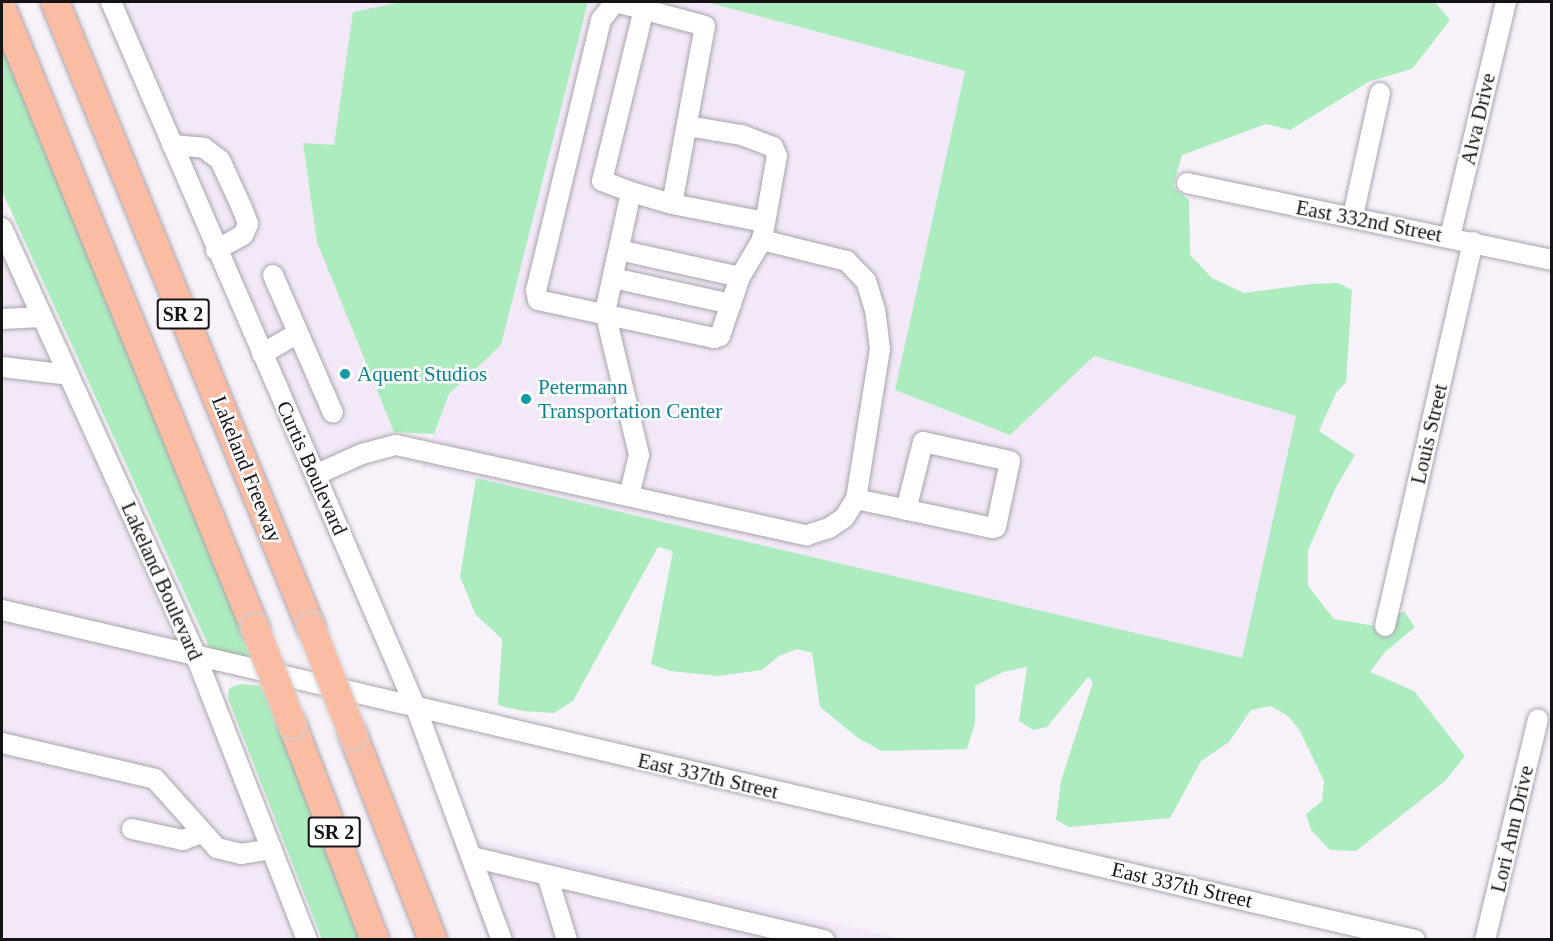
<!DOCTYPE html>
<html>
<head>
<meta charset="utf-8">
<style>
	body { margin:0 }
	#map { position:relative; width:1553px; height:941px; overflow:hidden; background:#f7f2fa; font-family:"Times New Roman",serif }
	div>[style] { position:absolute }
	.built>* { inset:0; background:#f2e8f7 }
	.green>* { inset:0; background:#acecbf }
	.roads { filter:drop-shadow(0 0 2px #a9a4ab) drop-shadow(0 0 2px #a9a4ab) }
	.minor>* { height:20px; margin:-10px; padding:0 10px; transform-origin:10px; border-radius:10px; background:#fff }
	.highway>* { height:28px; margin:-14px; padding:0 14px; transform-origin:14px; border-radius:14px; background:#fbbca4 }
	.bridges { filter:drop-shadow(0 0 2px #d0d0d0) drop-shadow(0 0 2px #d0d0d0) }
	.highway-bridge>* { height:28px; margin:-14px; padding:0 14px; transform-origin:14px; border-radius:14px; background:#fbbca4 }
	.dots>* { width:16px; height:16px; translate:-50% -50%; box-sizing:border-box; border:3px solid #fff; border-radius:50% }
	span { translate:-50% -50%; white-space:nowrap; text-align:center; line-height:1.15; -webkit-text-stroke:5px #fff; paint-order:stroke }
	.shield-label span { padding:2px 4px; background:#fff; border:2px solid; border-radius:4px; -webkit-text-stroke-width:0 }
	.shield-label { font-size:20px; color:#151316; font-weight:700 }
	.street-label { font-size:21px; color:#151316 }
	.culture-label { font-size:21px; color:#0d838f }
	.left { translate:0 -50%; text-align:left }
	.frame { position:absolute; inset:0; border:3px solid #151316; pointer-events:none }
</style>
</head>
<body>
<div id="map">
	<div class="built">
		<i style="clip-path:polygon(117px 2px,401px 2px,353px 12px,334px 146px,303px 143px,317px 242px,394px 432px,319px 468px)"></i>
		<i style="clip-path:polygon(588px 2px,706px 2px,965px 71px,895px 390px,1009px 435px,1093px 356px,1296px 416px,1242px 659px,421px 467px,449px 394px,501px 345px)"></i>
		<i style="clip-path:polygon(2px 250px,238px 785px,299px 939px,2px 939px)"></i>
		<i style="clip-path:polygon(483px 841px,903px 939px,487px 939px,452px 842px)"></i>
	</div>
	<div class="green">
		<i style="clip-path:polygon(401px 2px,588px 2px,501px 345px,449px 394px,434px 434px,394px 432px,317px 242px,303px 143px,334px 145px,353px 12px)"></i>
		<i style="clip-path:polygon(706px 2px,1435px 2px,1450px 20px,1412px 69px,1370px 81px,1290px 130px,1266px 124px,1182px 155px,1173px 187px,1189px 200px,1190px 255px,1212px 278px,1244px 293px,1311px 284px,1338px 283px,1352px 290px,1346px 382px,1336px 393px,1319px 431px,1355px 455px,1335px 489px,1308px 550px,1308px 586px,1334px 619px,1375px 626px,1404px 611px,1415px 627px,1384px 653px,1370px 672px,1414px 691px,1465px 756px,1445px 781px,1356px 851px,1330px 850px,1311px 830px,1306px 814px,1322px 801px,1324px 781px,1299px 729px,1288px 716px,1271px 706px,1251px 710px,1229px 742px,1201px 761px,1170px 818px,1069px 827px,1056px 820px,1061px 781px,1093px 682px,1088px 677px,1047px 727px,1033px 730px,1019px 721px,1027px 667px,1003px 672px,975px 686px,975px 723px,967px 749px,882px 751px,858px 738px,820px 707px,812px 653px,797px 649px,779px 656px,762px 670px,718px 676px,670px 671px,651px 664px,673px 551px,658px 547px,573px 701px,554px 713px,523px 711px,498px 705px,502px 639px,476px 615px,460px 577px,476px 478px,1242px 658px,1296px 416px,1094px 356px,1010px 435px,895px 390px,965px 71px)"></i>
		<i style="clip-path:polygon(2px 45px,259px 660px,211px 651px,2px 191px)"></i>
		<i style="clip-path:polygon(241px 684px,260px 686px,273px 698px,367px 939px,322px 939px,228px 698px,229px 688px)"></i>
	</div>
	<div class="roads">
		<div class="minor">
			<i style="left:111px;top:2px;width:769px;rotate:66.64deg"></i>
			<i style="left:416px;top:708px;width:247px;rotate:69.7deg"></i>
			<i style="left:615px;top:2px;width:23px;rotate:128deg"></i>
			<i style="left:601px;top:20px;width:278px;rotate:103.5deg"></i>
			<i style="left:536px;top:290px;width:10px;rotate:79deg"></i>
			<i style="left:538px;top:300px;width:180px;rotate:12.2deg"></i>
			<i style="left:714px;top:338px;width:6px;rotate:-18deg"></i>
			<i style="left:720px;top:336px;width:62px;rotate:-71.3deg"></i>
			<i style="left:616px;top:2px;width:92px;rotate:15.1deg"></i>
			<i style="left:705px;top:26px;width:181px;rotate:100.5deg"></i>
			<i style="left:672px;top:204px;width:43px;rotate:-163.7deg"></i>
			<i style="left:631px;top:192px;width:123px;rotate:102.2deg"></i>
			<i style="left:605px;top:312px;width:147px;rotate:76.6deg"></i>
			<i style="left:639px;top:455px;width:42px;rotate:103.7deg"></i>
			<i style="left:172px;top:145px;width:32px;rotate:5deg"></i>
			<i style="left:204px;top:148px;width:20px;rotate:37deg"></i>
			<i style="left:220px;top:160px;width:53px;rotate:65.4deg"></i>
			<i style="left:242px;top:208px;width:17px;rotate:69deg"></i>
			<i style="left:248px;top:224px;width:12px;rotate:114deg"></i>
			<i style="left:243px;top:235px;width:31px;rotate:151deg"></i>
			<i style="left:1187px;top:183px;width:373px;rotate:11.9deg"></i>
			<i style="left:631px;top:192px;width:31px;rotate:-159deg"></i>
			<i style="left:602px;top:181px;width:177px;rotate:-76.3deg"></i>
			<i style="left:672px;top:204px;width:95px;rotate:11deg"></i>
			<i style="left:1353px;top:216px;width:126px;rotate:-77.6deg"></i>
			<i style="left:2px;top:228px;width:468px;rotate:65.6deg"></i>
			<i style="left:195px;top:654px;width:307px;rotate:68.6deg"></i>
			<i style="left:1450px;top:237px;width:242px;rotate:-76.6deg"></i>
			<i style="left:619px;top:250px;width:124px;rotate:12.6deg"></i>
			<i style="left:740px;top:277px;width:43px;rotate:-59.3deg"></i>
			<i style="left:762px;top:240px;width:85px;rotate:-79.9deg"></i>
			<i style="left:777px;top:156px;width:10px;rotate:-114deg"></i>
			<i style="left:773px;top:147px;width:34px;rotate:-159deg"></i>
			<i style="left:741px;top:135px;width:55px;rotate:-170.5deg"></i>
			<i style="left:273px;top:275px;width:150px;rotate:66.5deg"></i>
			<i style="left:613px;top:278px;width:121px;rotate:12.4deg"></i>
			<i style="left:2px;top:319px;width:40px;rotate:-2.9deg"></i>
			<i style="left:262px;top:354px;width:42px;rotate:-30.3deg"></i>
			<i style="left:2px;top:367px;width:67px;rotate:6.8deg"></i>
			<i style="left:315px;top:475px;width:51px;rotate:-24.1deg"></i>
			<i style="left:362px;top:454px;width:35px;rotate:-15deg"></i>
			<i style="left:396px;top:445px;width:421px;rotate:12.4deg"></i>
			<i style="left:807px;top:535px;width:23px;rotate:-18deg"></i>
			<i style="left:829px;top:528px;width:18px;rotate:-34deg"></i>
			<i style="left:844px;top:518px;width:22px;rotate:-58deg"></i>
			<i style="left:856px;top:499px;width:152px;rotate:-80.9deg"></i>
			<i style="left:880px;top:349px;width:39px;rotate:-97deg"></i>
			<i style="left:875px;top:310px;width:30px;rotate:-107deg"></i>
			<i style="left:866px;top:281px;width:28px;rotate:-134deg"></i>
			<i style="left:847px;top:261px;width:88px;rotate:-166.1deg"></i>
			<i style="left:856px;top:499px;width:140px;rotate:12deg"></i>
			<i style="left:993px;top:528px;width:3px;rotate:-18deg"></i>
			<i style="left:996px;top:527px;width:67px;rotate:-78deg"></i>
			<i style="left:1010px;top:461px;width:89px;rotate:-167.7deg"></i>
			<i style="left:923px;top:442px;width:70px;rotate:104deg"></i>
			<i style="left:2px;top:610px;width:1451px;rotate:13.15deg"></i>
			<i style="left:1385px;top:626px;width:394px;rotate:-77.1deg"></i>
			<i style="left:2px;top:743px;width:157px;rotate:13.2deg"></i>
			<i style="left:155px;top:779px;width:93px;rotate:48.1deg"></i>
			<i style="left:217px;top:848px;width:25px;rotate:14deg"></i>
			<i style="left:241px;top:854px;width:31px;rotate:-9deg"></i>
			<i style="left:132px;top:829px;width:52px;rotate:12.2deg"></i>
			<i style="left:183px;top:840px;width:19px;rotate:-21deg"></i>
			<i style="left:472px;top:857px;width:362px;rotate:13.3deg"></i>
			<i style="left:547px;top:875px;width:68px;rotate:72.9deg"></i>
			<i style="left:1485px;top:940px;width:227px;rotate:-76.5deg"></i>
		</div>
		<div class="highway">
			<i style="left:55px;top:2px;width:675px;rotate:67.73deg"></i>
			<i style="left:2px;top:9px;width:669px;rotate:67.77deg"></i>
			<i style="left:292px;top:724px;width:231px;rotate:69deg"></i>
			<i style="left:353px;top:735px;width:220px;rotate:68.7deg"></i>
		</div>
	</div>
	<div class="bridges">
		<div class="highway-bridge">
			<i style="left:311px;top:627px;width:116px;rotate:68.7deg"></i>
			<i style="left:255px;top:628px;width:103px;rotate:68.9deg"></i>
		</div>
	</div>
	<div class="dots">
		<i style="left:345px;top:374px;background:#0f9aa8"></i>
		<i style="left:526px;top:399px;background:#0f9aa8"></i>
	</div>
	<div class="shield-label">
		<span style="left:183px;top:314px">SR 2</span>
		<span style="left:334px;top:832px">SR 2</span>
	</div>
	<div class="street-label">
		<span style="left:1478px;top:119px;rotate:-77deg">Alva Drive</span>
		<span style="left:1369px;top:221px;rotate:11deg">East 332nd Street</span>
		<span style="left:1429px;top:434px;rotate:-77deg">Louis Street</span>
		<span style="left:312px;top:468px;rotate:66deg">Curtis Boulevard</span>
		<span style="left:247px;top:469px;rotate:68deg">Lakeland Freeway</span>
		<span style="left:162px;top:581px;rotate:66deg">Lakeland Boulevard</span>
		<span style="left:708px;top:776px;rotate:13deg">East 337th Street</span>
		<span style="left:1512px;top:829px;rotate:-77deg">Lori Ann Drive</span>
		<span style="left:1182px;top:885px;rotate:13deg">East 337th Street</span>
	</div>
	<div class="culture-label">
		<span class="left" style="left:357px;top:374px">Aquent Studios</span>
		<span class="left" style="left:538px;top:399px">Petermann<br>Transportation Center</span>
	</div>
	<div class="frame"></div>
</div>
</body>
</html>
